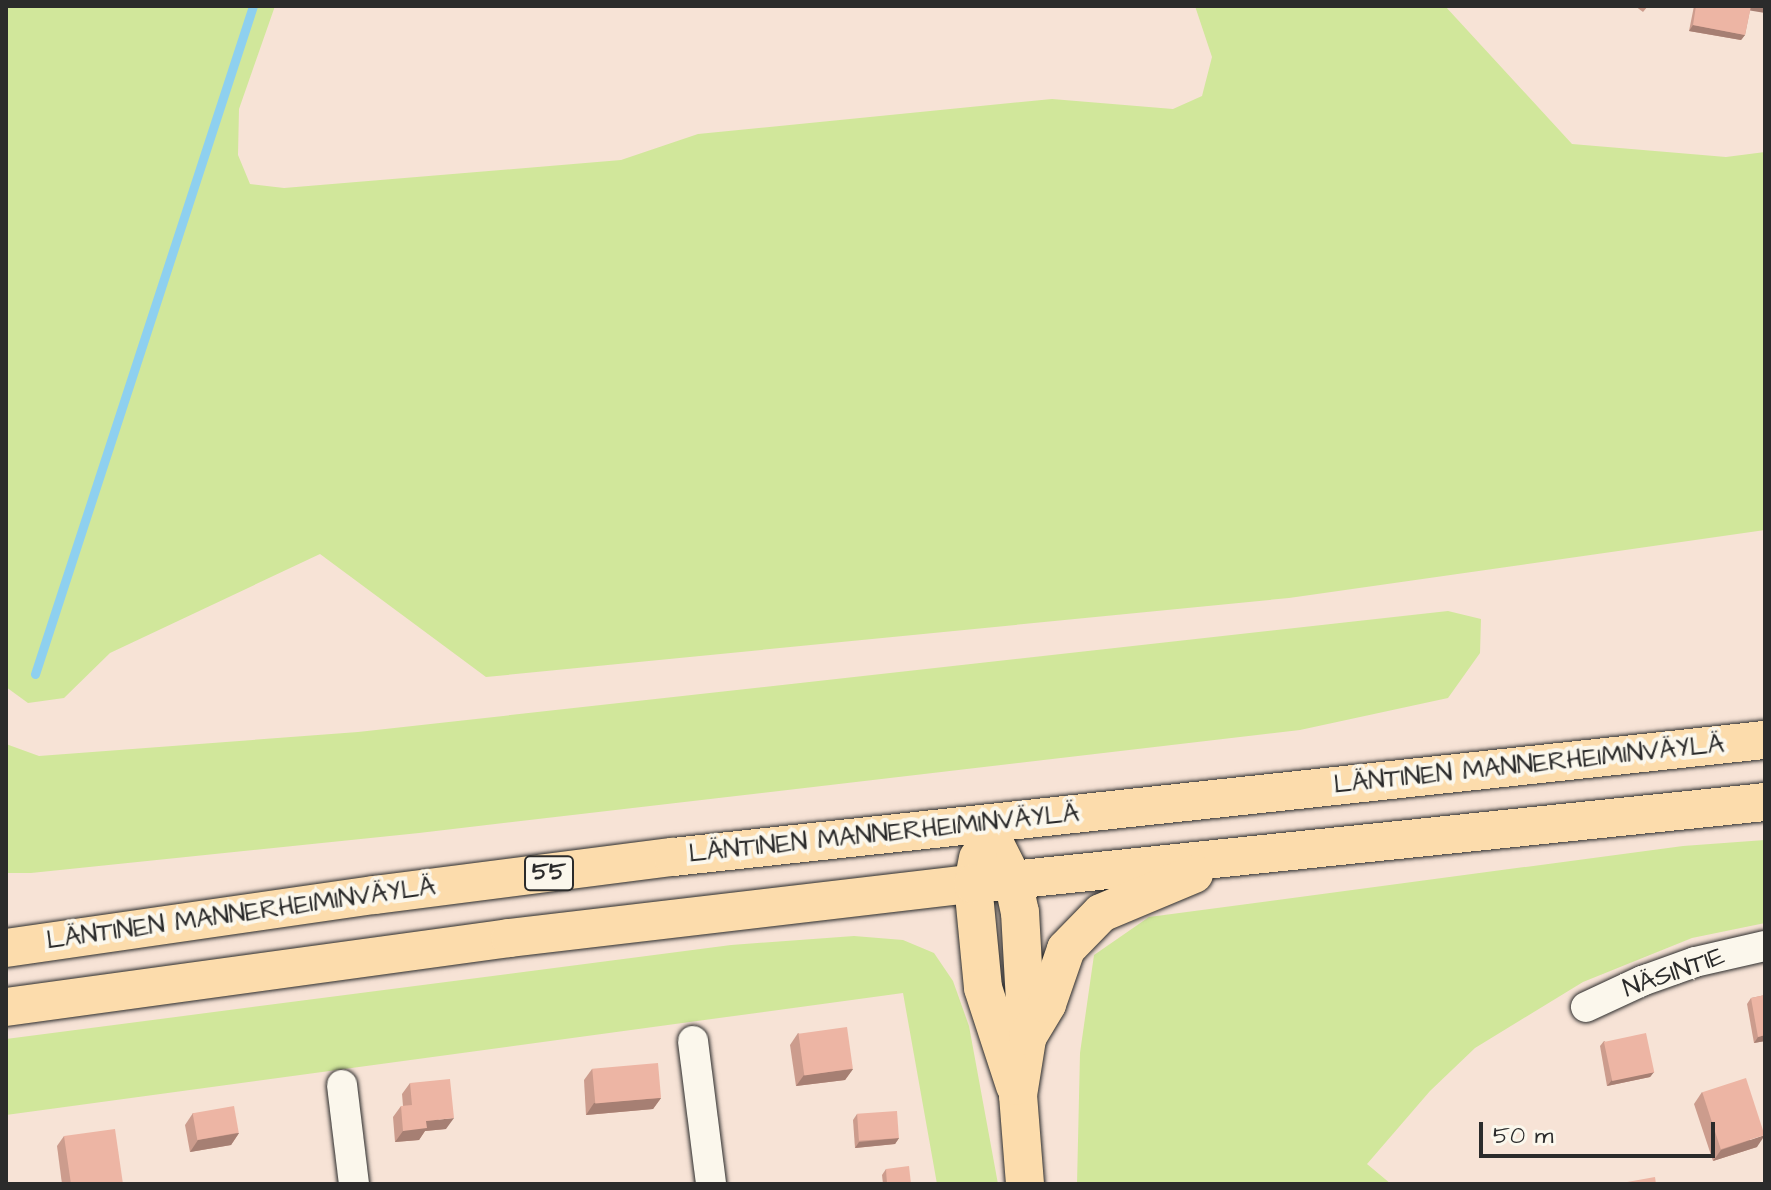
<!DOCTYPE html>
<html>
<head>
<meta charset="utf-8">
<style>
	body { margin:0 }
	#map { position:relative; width:1771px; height:1190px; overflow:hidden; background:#f7e3d6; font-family:"Architects Daughter",sans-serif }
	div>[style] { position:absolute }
	.green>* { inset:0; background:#d1e79b }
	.stream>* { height:9px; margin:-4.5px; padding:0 4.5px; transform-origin:4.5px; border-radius:4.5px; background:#8ed0ef }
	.roads { filter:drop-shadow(0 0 2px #2b2b2b) drop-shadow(0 0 2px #2b2b2b) }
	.minor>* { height:30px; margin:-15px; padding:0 15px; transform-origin:15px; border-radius:15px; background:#fbf7ec }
	.major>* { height:38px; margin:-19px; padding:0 19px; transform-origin:19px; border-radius:19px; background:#fcdcac }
	.wall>* { inset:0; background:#cc9c8d }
	.shaded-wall>* { inset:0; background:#a67f73 }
	.building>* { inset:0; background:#edb5a4; transform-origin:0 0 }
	span { translate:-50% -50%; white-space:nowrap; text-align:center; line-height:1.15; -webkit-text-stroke:8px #fbf7ec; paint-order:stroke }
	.shield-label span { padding:2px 6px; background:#fbf7ec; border:2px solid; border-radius:6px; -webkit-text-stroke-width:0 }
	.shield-label { font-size:24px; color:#2b2b2b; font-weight:700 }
	.street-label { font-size:26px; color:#2b2b2b }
	.frame { position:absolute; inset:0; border:8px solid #2b2b2b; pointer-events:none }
	.scale { position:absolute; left:1479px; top:1122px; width:236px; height:36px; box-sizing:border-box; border:4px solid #2b2b2b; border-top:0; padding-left:10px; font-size:24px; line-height:28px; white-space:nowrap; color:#2b2b2b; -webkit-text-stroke:6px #fbf7ec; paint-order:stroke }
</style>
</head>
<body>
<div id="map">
	<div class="green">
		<i style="clip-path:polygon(6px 6px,275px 6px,239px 109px,238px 155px,250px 184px,284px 188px,621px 160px,698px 134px,1052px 99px,1173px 109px,1202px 96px,1212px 57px,1195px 6px,1445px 6px,1572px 144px,1726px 157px,1765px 152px,1765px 530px,1289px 598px,486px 677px,320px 554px,110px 653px,64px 698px,28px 703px,6px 687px)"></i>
		<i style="clip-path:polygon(1448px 611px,1481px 619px,1480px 653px,1448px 698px,1300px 730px,419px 833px,31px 873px,6px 873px,6px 744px,39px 756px,358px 732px)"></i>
		<i style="clip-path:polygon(1765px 840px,1765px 923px,1692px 938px,1583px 982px,1475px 1048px,1430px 1091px,1367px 1164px,1391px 1184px,1077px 1184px,1080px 1053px,1094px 955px,1149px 917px,1683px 846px)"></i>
		<i style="clip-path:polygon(854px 936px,903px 940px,934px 953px,953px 981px,969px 1026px,998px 1184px,937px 1184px,903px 993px,6px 1115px,6px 1039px,731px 945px)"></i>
	</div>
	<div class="stream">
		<i style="left:35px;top:674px;width:703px;rotate:-71.93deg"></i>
	</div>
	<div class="roads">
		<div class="minor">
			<i style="left:1586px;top:1007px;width:62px;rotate:-24.9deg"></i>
			<i style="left:1642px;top:981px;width:56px;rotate:-19.7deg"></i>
			<i style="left:1695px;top:962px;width:72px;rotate:-12.9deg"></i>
			<i style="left:693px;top:1041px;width:144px;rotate:82.8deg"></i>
			<i style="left:342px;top:1085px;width:100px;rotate:83.1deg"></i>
		</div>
		<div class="major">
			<i style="left:985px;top:824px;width:63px;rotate:63.4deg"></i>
			<i style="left:1013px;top:880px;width:33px;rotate:78deg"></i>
			<i style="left:1020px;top:912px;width:127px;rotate:86.8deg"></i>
			<i style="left:1027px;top:1039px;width:57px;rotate:99.1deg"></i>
			<i style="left:1018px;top:1095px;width:89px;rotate:85.5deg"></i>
			<i style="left:978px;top:858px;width:26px;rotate:101deg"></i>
			<i style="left:973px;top:884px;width:104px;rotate:84.5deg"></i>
			<i style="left:983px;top:988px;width:103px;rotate:71.9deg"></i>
			<i style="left:6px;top:948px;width:373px;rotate:-8.2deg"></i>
			<i style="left:375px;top:895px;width:300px;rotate:-7.3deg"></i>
			<i style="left:673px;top:857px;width:1098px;rotate:-6.12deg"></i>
			<i style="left:6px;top:1007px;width:509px;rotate:-7.8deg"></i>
			<i style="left:510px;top:938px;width:466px;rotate:-6.7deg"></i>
			<i style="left:973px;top:884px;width:796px;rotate:-5.91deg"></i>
			<i style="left:1028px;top:1036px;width:37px;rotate:-59deg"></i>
			<i style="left:1047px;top:1004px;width:58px;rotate:-70.9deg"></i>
			<i style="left:1066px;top:949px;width:50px;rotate:-45.8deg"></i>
			<i style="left:1101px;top:913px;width:101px;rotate:-22.8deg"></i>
		</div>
	</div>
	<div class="wall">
		<i style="clip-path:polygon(1635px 6px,1648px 6px,1643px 12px)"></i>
		<i style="clip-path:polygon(1694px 6px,1765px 6px,1750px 10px,1745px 35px,1741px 40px,1689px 31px)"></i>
		<i style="clip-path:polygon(1765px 995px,1765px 1041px,1754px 1043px,1747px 1004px,1751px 998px)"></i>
		<i style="clip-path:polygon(798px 1033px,853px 1069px,845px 1080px,796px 1086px,790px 1045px)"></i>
		<i style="clip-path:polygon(1604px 1041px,1654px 1072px,1650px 1077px,1607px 1086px,1600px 1046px)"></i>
		<i style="clip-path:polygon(592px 1069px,661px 1098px,653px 1109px,586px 1115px,584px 1080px)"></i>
		<i style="clip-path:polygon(410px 1083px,446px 1129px,425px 1131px,419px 1140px,395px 1142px,393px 1117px,401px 1106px,403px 1106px,402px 1094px)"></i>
		<i style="clip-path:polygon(1702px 1092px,1757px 1147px,1713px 1161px,1694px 1104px)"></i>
		<i style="clip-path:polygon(193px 1113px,239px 1133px,231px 1145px,190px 1152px,185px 1125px)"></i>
		<i style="clip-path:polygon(857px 1114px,899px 1138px,895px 1144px,855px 1148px,853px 1120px)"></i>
		<i style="clip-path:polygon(64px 1136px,123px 1184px,62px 1184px,57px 1146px)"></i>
		<i style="clip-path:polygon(886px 1169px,911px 1184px,883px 1184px,882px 1175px)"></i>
	</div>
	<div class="shaded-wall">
		<i style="clip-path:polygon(1750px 6px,1765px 6px,1765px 13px,1747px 10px)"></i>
		<i style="clip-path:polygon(1693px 25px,1745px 35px,1741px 40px,1689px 31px)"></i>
		<i style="clip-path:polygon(1765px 1035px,1765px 1041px,1754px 1043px,1758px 1037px)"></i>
		<i style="clip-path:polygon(853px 1069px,845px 1080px,796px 1086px,804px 1075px)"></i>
		<i style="clip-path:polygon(1654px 1072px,1650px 1077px,1607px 1086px,1612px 1080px)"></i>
		<i style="clip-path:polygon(661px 1098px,653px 1109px,586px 1115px,594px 1103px)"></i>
		<i style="clip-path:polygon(454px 1118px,446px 1129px,425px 1131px,419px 1140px,395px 1142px,403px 1131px,426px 1121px)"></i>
		<i style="clip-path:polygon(239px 1133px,231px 1145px,190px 1152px,198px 1140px)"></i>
		<i style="clip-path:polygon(1765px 1135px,1757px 1147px,1713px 1161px,1721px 1150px)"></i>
		<i style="clip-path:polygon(899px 1138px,895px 1144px,855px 1148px,859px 1142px)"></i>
	</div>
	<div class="building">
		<i style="clip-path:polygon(1696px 6px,1751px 6px,1745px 35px,1693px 25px)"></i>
		<i style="clip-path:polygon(1765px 995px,1765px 1035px,1758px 1037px,1751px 998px)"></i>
		<i style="left:847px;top:1027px;width:42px;height:49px;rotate:82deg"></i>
		<i style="left:1646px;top:1033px;width:40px;height:43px;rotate:78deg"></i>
		<i style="left:658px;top:1063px;width:35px;height:66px;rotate:85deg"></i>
		<i style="left:1746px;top:1078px;width:60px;height:46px;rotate:72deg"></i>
		<i style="clip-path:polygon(450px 1079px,454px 1118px,426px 1121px,427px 1128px,403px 1131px,401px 1106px,412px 1105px,410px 1083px)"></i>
		<i style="left:234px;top:1106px;width:27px;height:42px;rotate:80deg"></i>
		<i style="left:897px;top:1111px;width:27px;height:40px;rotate:86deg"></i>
		<i style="clip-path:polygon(115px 1129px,123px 1184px,71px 1184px,64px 1136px)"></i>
		<i style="clip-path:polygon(909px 1166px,911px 1184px,887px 1184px,886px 1169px)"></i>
		<i style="clip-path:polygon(1655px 1177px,1656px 1184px,1616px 1184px)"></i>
	</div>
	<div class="shield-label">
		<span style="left:549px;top:873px">55</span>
	</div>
	<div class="street-label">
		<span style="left:1529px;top:765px;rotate:-6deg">LÄNTINEN MANNERHEIMINVÄYLÄ</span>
		<span style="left:884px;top:834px;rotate:-6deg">LÄNTINEN MANNERHEIMINVÄYLÄ</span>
		<span style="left:241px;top:914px;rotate:-8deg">LÄNTINEN MANNERHEIMINVÄYLÄ</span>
		<span style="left:1674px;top:973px;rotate:-19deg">NÄSINTIE</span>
	</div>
	<div class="frame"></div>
	<div class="scale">50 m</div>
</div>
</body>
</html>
